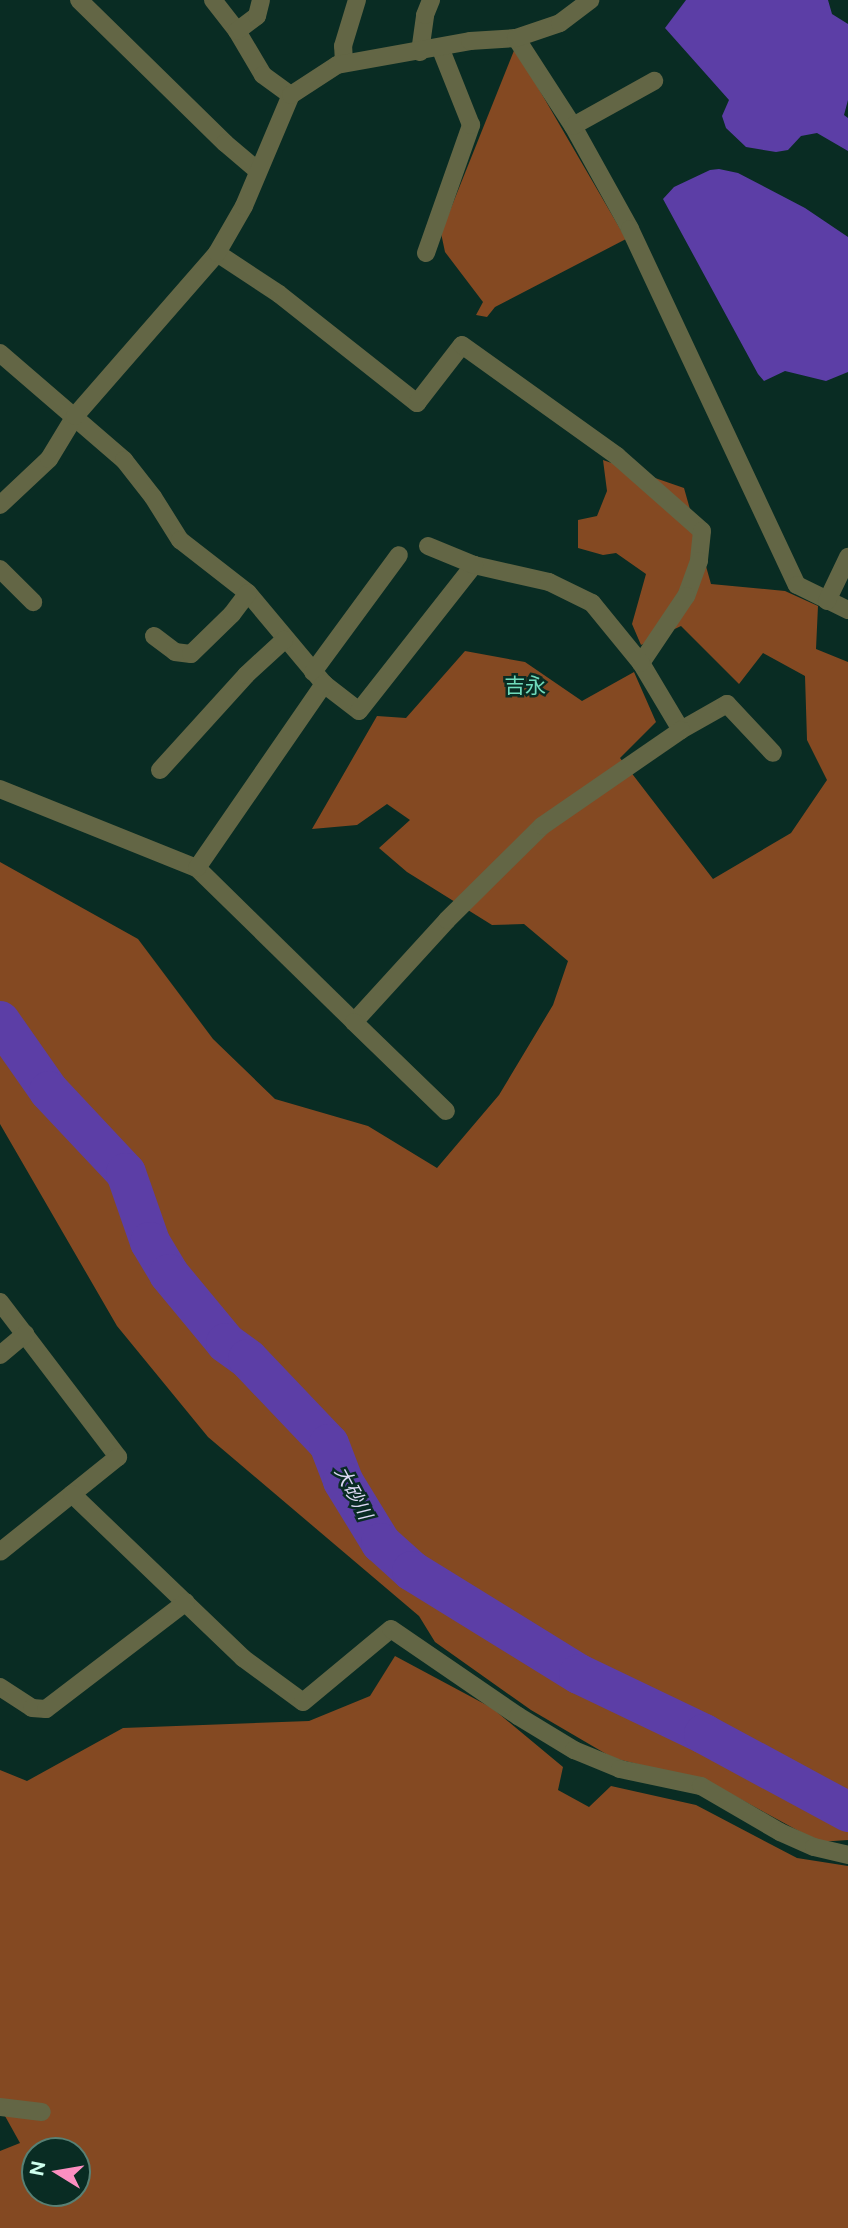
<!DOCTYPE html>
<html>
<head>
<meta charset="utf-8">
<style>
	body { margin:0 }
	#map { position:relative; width:848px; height:2228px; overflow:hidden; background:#092c23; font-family:"Public Sans","Noto Sans JP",sans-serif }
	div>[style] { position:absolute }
	.forest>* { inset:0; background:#844922 }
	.water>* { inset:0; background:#5c3ea6 }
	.river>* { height:40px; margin:-20px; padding:0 20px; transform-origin:20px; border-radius:20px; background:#5c3ea6 }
	.minor>* { height:18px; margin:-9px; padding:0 9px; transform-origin:9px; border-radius:9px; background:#636645 }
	span { translate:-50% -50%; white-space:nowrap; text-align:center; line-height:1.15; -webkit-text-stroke:5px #092c23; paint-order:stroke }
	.water-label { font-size:19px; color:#dcd8f3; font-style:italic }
	.quarter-label { font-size:21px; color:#6fdabb }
	.north { position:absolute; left:21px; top:2137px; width:70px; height:70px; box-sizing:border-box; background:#092c23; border:2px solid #588074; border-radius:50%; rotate:281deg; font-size:19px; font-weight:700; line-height:28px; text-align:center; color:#ceffee }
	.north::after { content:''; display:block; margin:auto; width:24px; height:32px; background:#fc8fc1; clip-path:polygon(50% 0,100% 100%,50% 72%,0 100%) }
</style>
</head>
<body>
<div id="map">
	<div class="forest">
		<i style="clip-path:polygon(515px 48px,626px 239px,495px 307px,487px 317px,476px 315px,483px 302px,445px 252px,441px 233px)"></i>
		<i style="clip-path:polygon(603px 460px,684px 488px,711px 584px,785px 591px,818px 606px,816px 649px,848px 662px,848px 1840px,819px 1842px,709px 1782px,613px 1758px,531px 1710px,435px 1642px,419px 1616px,208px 1437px,117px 1326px,0 1124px,0 862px,138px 939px,213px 1039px,275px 1099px,368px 1126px,437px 1168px,499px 1095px,553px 1005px,568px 961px,524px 924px,492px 925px,407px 872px,379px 848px,410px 820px,387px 804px,357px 825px,312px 829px,377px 716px,406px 718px,465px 651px,525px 662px,582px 701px,634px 672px,656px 722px,620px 758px,713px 879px,791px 833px,827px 780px,807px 740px,805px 676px,763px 653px,739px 684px,681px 626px,641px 645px,632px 624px,646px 574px,616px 553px,603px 555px,578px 548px,578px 520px,597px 516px,607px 491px)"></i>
		<i style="clip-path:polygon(evenodd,395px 1656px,492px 1708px,563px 1767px,558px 1790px,589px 1807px,611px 1786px,696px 1805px,797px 1858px,848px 1866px,848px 2228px,0 2228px,0 2151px,20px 2143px,0 2107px,0 1770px,27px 1781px,123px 1728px,309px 1721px,370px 1696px,395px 1656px,35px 2151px,77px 2151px,77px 2193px,35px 2193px,35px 2151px)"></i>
	</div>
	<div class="water">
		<i style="clip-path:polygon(686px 0,828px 0,832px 14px,848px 24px,848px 100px,844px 115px,848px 118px,848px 151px,817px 133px,801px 136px,788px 150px,776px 152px,746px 147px,726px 128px,722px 116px,729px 100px,665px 28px)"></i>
		<i style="clip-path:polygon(719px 169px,738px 173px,805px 208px,848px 237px,848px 372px,826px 381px,785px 371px,764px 381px,758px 374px,663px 199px,674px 187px,710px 170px)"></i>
	</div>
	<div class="river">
		<i style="left:0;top:1021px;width:85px;rotate:55deg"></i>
		<i style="left:49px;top:1091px;width:112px;rotate:46.8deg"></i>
		<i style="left:126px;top:1173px;width:73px;rotate:70.8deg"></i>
		<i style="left:150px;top:1242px;width:37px;rotate:59deg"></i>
		<i style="left:169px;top:1274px;width:89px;rotate:50.4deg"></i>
		<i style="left:226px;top:1343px;width:27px;rotate:36deg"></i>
		<i style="left:248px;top:1359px;width:117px;rotate:46.4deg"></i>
		<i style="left:329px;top:1444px;width:40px;rotate:69deg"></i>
		<i style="left:343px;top:1481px;width:73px;rotate:58.5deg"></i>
		<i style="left:381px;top:1543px;width:42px;rotate:42.1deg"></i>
		<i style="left:412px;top:1571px;width:196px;rotate:31.7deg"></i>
		<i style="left:579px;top:1674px;width:139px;rotate:25.6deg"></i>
		<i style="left:704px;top:1734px;width:164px;rotate:28.4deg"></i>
	</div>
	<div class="minor">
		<i style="left:79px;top:0;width:204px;rotate:44.4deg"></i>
		<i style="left:225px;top:143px;width:43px;rotate:40.3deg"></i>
		<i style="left:213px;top:0;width:39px;rotate:52deg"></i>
		<i style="left:237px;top:31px;width:51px;rotate:59.4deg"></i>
		<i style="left:263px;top:75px;width:34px;rotate:36deg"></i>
		<i style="left:237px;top:31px;width:25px;rotate:-37deg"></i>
		<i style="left:257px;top:16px;width:16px;rotate:-76deg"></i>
		<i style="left:516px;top:38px;width:105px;rotate:57.1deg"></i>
		<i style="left:573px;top:126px;width:118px;rotate:61deg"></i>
		<i style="left:630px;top:229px;width:393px;rotate:64.9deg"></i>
		<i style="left:797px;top:585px;width:57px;rotate:26.1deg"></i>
		<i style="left:420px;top:52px;width:37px;rotate:-82deg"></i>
		<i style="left:425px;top:15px;width:16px;rotate:-68deg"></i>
		<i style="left:344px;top:63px;width:17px;rotate:-93deg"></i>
		<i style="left:343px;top:46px;width:48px;rotate:-73.1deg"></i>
		<i style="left:573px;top:126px;width:93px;rotate:-29.1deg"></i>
		<i style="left:217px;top:253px;width:74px;rotate:33.5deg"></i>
		<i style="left:279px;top:294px;width:176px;rotate:38.3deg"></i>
		<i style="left:417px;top:403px;width:73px;rotate:-52.2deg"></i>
		<i style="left:462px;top:345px;width:191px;rotate:35.6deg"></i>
		<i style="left:617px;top:456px;width:113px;rotate:41.4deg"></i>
		<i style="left:702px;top:531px;width:30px;rotate:96deg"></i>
		<i style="left:699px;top:561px;width:37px;rotate:110deg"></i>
		<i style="left:686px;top:596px;width:81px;rotate:123.9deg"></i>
		<i style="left:641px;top:663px;width:78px;rotate:59.2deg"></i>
		<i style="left:681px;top:730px;width:53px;rotate:-29.5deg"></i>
		<i style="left:727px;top:704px;width:67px;rotate:46.8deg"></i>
		<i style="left:426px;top:253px;width:136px;rotate:-70.6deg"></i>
		<i style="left:471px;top:125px;width:84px;rotate:-111.7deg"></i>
		<i style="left:0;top:353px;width:164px;rotate:40.8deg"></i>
		<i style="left:124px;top:460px;width:47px;rotate:51.9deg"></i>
		<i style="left:153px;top:497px;width:51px;rotate:57.9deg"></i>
		<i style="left:180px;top:540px;width:86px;rotate:37.9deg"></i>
		<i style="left:248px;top:593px;width:119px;rotate:50.1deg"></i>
		<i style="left:324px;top:684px;width:44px;rotate:37.6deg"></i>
		<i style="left:359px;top:711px;width:186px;rotate:-51.8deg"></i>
		<i style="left:474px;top:565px;width:77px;rotate:12.8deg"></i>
		<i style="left:549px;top:582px;width:48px;rotate:26deg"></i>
		<i style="left:592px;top:603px;width:77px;rotate:50.8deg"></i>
		<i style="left:0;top:505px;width:67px;rotate:-43.2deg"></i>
		<i style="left:49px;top:459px;width:50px;rotate:-58.8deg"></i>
		<i style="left:75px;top:416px;width:216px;rotate:-48.9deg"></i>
		<i style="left:217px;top:253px;width:54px;rotate:-60.1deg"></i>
		<i style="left:244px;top:206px;width:121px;rotate:-67.1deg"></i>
		<i style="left:291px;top:95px;width:55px;rotate:-33.1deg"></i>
		<i style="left:337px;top:65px;width:135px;rotate:-10.2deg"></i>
		<i style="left:470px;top:41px;width:46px;rotate:-3.7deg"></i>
		<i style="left:516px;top:38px;width:46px;rotate:-18.8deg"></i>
		<i style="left:560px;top:23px;width:38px;rotate:-37deg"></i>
		<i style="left:428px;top:546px;width:50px;rotate:22.4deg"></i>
		<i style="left:0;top:569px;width:47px;rotate:45deg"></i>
		<i style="left:827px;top:601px;width:49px;rotate:-64.5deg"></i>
		<i style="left:154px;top:636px;width:26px;rotate:37deg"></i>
		<i style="left:175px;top:652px;width:16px;rotate:7deg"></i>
		<i style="left:191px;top:654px;width:57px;rotate:-44.3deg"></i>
		<i style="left:232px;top:614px;width:26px;rotate:-53deg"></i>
		<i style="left:313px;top:672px;width:145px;rotate:-53.7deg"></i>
		<i style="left:160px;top:770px;width:128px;rotate:-47.8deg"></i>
		<i style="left:246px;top:675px;width:52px;rotate:-42.6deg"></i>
		<i style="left:0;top:789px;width:212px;rotate:21.9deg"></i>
		<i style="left:197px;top:868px;width:220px;rotate:44.4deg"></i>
		<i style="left:354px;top:1022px;width:138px;rotate:-47.6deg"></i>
		<i style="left:447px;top:920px;width:134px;rotate:-44.7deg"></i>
		<i style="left:542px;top:826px;width:169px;rotate:-34.6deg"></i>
		<i style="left:197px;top:868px;width:224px;rotate:-55.4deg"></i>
		<i style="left:354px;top:1022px;width:128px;rotate:44.1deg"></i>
		<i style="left:0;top:1302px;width:195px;rotate:52.7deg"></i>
		<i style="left:118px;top:1457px;width:151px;rotate:141.2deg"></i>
		<i style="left:0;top:1355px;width:33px;rotate:-40deg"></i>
		<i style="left:72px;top:1494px;width:237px;rotate:43.8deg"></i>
		<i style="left:243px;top:1658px;width:74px;rotate:36.3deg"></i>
		<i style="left:303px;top:1702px;width:114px;rotate:-39.7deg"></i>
		<i style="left:391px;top:1629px;width:154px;rotate:34.4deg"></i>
		<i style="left:518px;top:1716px;width:66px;rotate:31.3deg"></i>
		<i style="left:574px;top:1750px;width:50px;rotate:22.4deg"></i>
		<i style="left:620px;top:1769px;width:83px;rotate:11.9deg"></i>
		<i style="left:701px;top:1786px;width:91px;rotate:30.2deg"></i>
		<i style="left:780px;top:1832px;width:37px;rotate:24deg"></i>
		<i style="left:814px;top:1847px;width:35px;rotate:13deg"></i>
		<i style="left:0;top:1687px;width:38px;rotate:33deg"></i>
		<i style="left:32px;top:1708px;width:14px;rotate:4deg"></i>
		<i style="left:46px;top:1709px;width:176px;rotate:-37.4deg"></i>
		<i style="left:0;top:2107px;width:42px;rotate:6.8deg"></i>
	</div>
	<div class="water-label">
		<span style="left:353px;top:1493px;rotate:62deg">大砂川</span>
	</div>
	<div class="quarter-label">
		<span style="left:525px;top:686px">吉永</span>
	</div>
	<div class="north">N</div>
</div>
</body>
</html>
